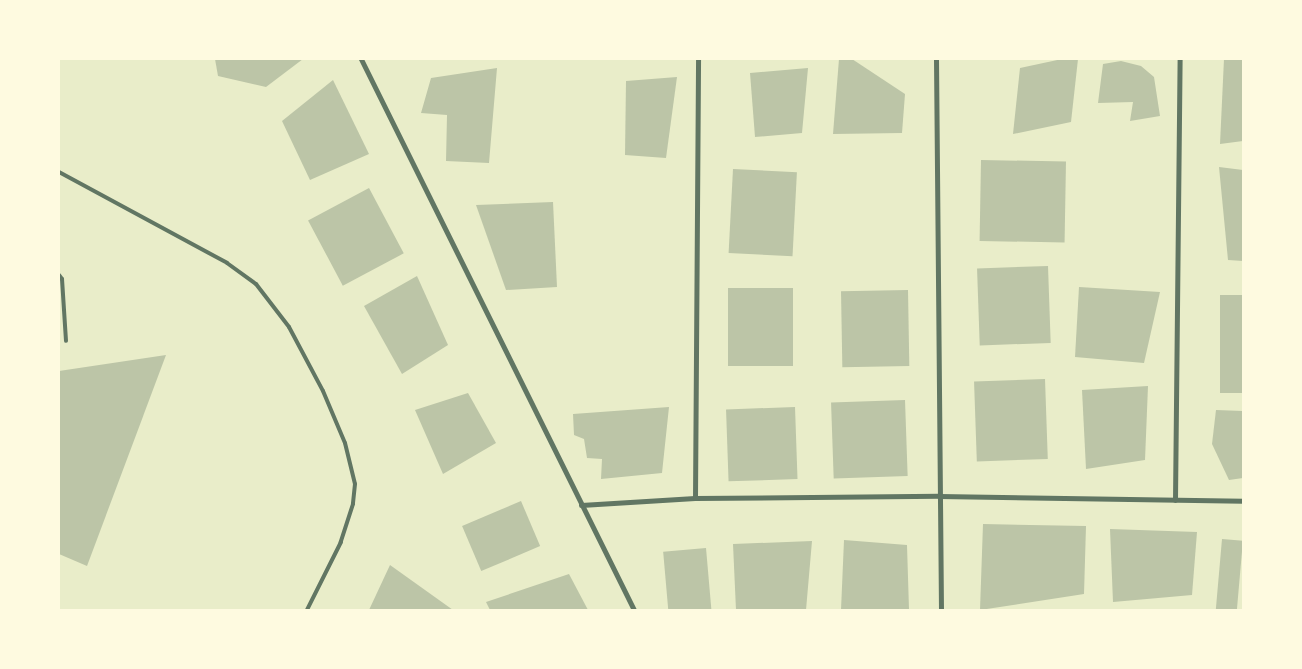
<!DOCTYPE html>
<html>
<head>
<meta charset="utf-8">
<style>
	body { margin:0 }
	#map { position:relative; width:1302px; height:669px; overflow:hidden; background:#e9edc9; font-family:"Sofia Sans Condensed",sans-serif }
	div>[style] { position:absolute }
	.building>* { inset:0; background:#bcc5a7; transform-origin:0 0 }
	.service>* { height:4px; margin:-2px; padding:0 2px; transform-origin:2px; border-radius:2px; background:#617663 }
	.minor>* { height:5px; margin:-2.5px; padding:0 2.5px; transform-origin:2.5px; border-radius:2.5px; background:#617663 }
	span { translate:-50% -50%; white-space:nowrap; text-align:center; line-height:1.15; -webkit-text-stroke:4px #fefae0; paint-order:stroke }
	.frame { position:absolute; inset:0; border:60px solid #fefae0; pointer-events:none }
</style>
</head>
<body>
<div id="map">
	<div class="building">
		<i style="clip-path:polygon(215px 59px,303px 59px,266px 87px,218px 76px)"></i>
		<i style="clip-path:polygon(839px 59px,852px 59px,905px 94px,902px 133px,833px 134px)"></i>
		<i style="clip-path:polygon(1062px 59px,1078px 59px,1071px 122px,1013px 134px,1020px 68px)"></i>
		<i style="clip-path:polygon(1224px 59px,1243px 59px,1243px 141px,1220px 144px)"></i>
		<i style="clip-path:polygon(1121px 61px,1141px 66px,1154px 77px,1160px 116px,1130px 121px,1133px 102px,1098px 103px,1103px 64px)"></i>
		<i style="clip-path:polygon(497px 68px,489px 163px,446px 161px,447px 115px,421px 113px,431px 78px)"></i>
		<i style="clip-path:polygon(808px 68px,802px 133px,755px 137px,750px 73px)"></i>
		<i style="clip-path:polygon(677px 77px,666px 158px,625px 155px,626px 81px)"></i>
		<i style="clip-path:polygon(333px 80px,369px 154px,310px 180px,282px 121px)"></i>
		<i style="left:981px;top:160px;width:85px;height:81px;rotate:1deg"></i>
		<i style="clip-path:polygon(1219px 167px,1243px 170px,1243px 261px,1228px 260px)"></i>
		<i style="left:733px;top:169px;width:64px;height:84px;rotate:3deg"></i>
		<i style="left:369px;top:188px;width:74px;height:69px;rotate:62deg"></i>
		<i style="clip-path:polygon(553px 202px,557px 287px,506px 290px,476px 205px)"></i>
		<i style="left:1048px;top:266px;width:77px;height:71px;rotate:88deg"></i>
		<i style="clip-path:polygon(417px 276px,448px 345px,402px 374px,364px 306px)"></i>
		<i style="clip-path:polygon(1079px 287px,1160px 292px,1144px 363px,1075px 357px)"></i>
		<i style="left:728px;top:288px;width:65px;height:78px"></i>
		<i style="left:908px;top:290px;width:76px;height:67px;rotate:89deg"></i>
		<i style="left:1220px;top:295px;width:23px;height:98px"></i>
		<i style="clip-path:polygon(166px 355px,87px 566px,59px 554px,59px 371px)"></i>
		<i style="left:1045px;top:379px;width:80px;height:71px;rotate:88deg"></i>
		<i style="clip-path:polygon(1148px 386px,1145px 460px,1086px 469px,1082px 390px)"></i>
		<i style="clip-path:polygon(468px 393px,496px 443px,443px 474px,415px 410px)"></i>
		<i style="left:905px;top:400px;width:76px;height:74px;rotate:88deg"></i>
		<i style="clip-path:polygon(669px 407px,662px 473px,601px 479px,602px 459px,587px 458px,584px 439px,574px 435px,573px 414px)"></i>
		<i style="left:795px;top:407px;width:72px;height:69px;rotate:88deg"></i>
		<i style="clip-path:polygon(1216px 410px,1243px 411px,1243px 478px,1229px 480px,1212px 444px)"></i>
		<i style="left:521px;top:501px;width:49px;height:64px;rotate:67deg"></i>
		<i style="clip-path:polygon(983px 524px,1086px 526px,1084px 594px,980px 610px)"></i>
		<i style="clip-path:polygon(1110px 529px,1197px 532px,1192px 595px,1113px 602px)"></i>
		<i style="left:1222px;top:539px;width:21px;height:71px;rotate:5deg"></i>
		<i style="clip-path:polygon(844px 540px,907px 545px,909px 610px,841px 610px)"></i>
		<i style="clip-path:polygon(812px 541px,806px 610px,736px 610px,733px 544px)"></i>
		<i style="left:706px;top:548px;width:62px;height:43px;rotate:85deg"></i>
		<i style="clip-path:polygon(390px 565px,453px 610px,369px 610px)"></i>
		<i style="clip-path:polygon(569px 574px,588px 610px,490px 610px,486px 602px)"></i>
	</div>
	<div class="service">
		<i style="left:59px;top:172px;width:191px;rotate:28.4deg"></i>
		<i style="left:227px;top:263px;width:36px;rotate:36deg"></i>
		<i style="left:256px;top:284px;width:54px;rotate:52.5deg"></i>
		<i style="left:289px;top:327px;width:72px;rotate:62deg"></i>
		<i style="left:323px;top:391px;width:56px;rotate:67.1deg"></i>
		<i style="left:345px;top:443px;width:42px;rotate:76.3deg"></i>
		<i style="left:355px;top:484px;width:20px;rotate:96deg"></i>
		<i style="left:353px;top:504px;width:40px;rotate:108deg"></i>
		<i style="left:341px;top:542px;width:76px;rotate:116.6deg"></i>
		<i style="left:59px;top:275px;width:5px;rotate:53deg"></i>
		<i style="left:62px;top:279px;width:62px;rotate:86.3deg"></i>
	</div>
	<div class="minor">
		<i style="left:361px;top:59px;width:615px;rotate:63.64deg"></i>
		<i style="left:936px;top:59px;width:551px;rotate:89.48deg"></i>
		<i style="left:695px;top:498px;width:439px;rotate:-89.6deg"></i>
		<i style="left:1175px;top:500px;width:441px;rotate:-89.4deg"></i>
		<i style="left:581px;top:505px;width:114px;rotate:-3.5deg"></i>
		<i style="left:695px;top:498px;width:244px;rotate:-0.5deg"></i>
		<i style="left:939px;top:496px;width:304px;rotate:0.9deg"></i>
	</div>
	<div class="frame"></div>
</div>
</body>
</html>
